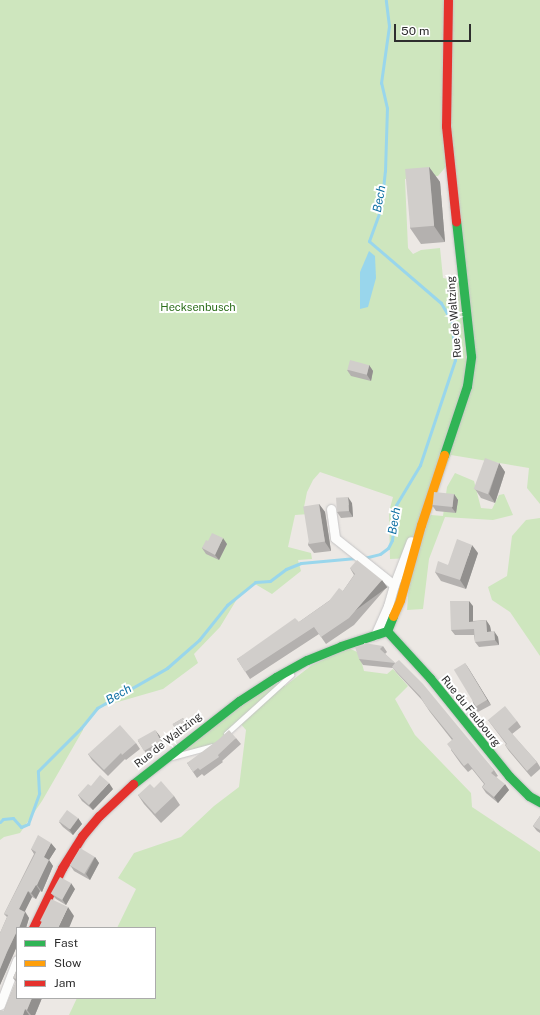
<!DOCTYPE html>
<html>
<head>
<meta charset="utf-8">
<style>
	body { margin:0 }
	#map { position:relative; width:540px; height:1015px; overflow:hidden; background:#ece8e4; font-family:"Public Sans",sans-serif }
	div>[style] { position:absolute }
	.green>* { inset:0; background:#cee6be }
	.water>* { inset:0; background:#99d6ec }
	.stream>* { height:3px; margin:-1.5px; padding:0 1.5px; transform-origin:1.5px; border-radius:1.5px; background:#99d6ec }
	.roads { filter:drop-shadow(0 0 1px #c5c4c5) drop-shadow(0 0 1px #c5c4c5) }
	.lane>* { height:4.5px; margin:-2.25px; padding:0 2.25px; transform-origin:2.25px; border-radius:2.25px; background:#fcfcfb }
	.street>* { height:9px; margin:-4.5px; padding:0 4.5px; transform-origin:4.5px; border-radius:4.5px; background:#fcfcfb }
	.fast>* { height:9px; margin:-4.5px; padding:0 4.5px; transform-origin:4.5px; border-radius:4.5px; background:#30b455 }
	.slow>* { height:9px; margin:-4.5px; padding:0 4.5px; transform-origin:4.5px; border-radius:4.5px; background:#ff9f0a }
	.jam>* { height:9px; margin:-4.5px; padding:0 4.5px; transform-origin:4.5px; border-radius:4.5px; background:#e5322d }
	.wall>* { inset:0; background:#b4b1af; transform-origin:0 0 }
	.shaded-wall>* { inset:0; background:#92908e; transform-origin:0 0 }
	.building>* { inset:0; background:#d1cecb; transform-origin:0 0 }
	span { translate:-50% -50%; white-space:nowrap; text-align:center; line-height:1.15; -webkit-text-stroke:4px #fff; paint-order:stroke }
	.park-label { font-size:11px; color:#2c6e1b }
	.street-label { font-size:11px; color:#2e2e2e }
	.water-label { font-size:12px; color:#0d6fa3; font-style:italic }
	.legend { position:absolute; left:16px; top:927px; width:140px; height:72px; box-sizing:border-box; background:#fff; border:1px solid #ababab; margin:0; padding:5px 7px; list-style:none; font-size:12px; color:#2e2e2e }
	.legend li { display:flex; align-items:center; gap:8px; height:20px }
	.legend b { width:20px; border:1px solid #ababab }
	.scale { position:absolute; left:394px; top:24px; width:77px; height:18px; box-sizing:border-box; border:2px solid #2e2e2e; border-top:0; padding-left:5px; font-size:12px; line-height:14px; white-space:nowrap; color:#2e2e2e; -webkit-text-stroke:3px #fff; paint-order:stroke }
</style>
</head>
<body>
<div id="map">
	<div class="green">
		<i style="clip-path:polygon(evenodd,0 0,540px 0,540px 504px,527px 488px,529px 468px,451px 455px,422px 524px,431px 515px,443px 516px,447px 487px,455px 473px,474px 481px,481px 508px,492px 509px,499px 495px,504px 494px,513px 515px,493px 520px,445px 517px,429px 559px,423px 609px,407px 610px,411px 558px,390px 559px,389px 512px,393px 497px,320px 472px,313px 480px,307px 492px,304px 507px,309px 514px,295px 515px,288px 547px,311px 553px,312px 559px,298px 560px,301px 571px,272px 594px,255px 584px,237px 599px,220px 627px,194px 654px,198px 663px,163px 689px,97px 708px,81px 727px,83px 730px,42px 801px,20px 833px,4px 837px,0 840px,0 0,449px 163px,463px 282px,443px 278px,440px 248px,421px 250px,413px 254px,408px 248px,405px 179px,438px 176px,449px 163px)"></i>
		<i style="clip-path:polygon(540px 518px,540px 656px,510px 612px,492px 600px,488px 587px,507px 576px,512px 536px,526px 520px)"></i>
		<i style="clip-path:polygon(349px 648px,359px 653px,364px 671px,387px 674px,393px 669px,408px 686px,395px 699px,415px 735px,471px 793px,472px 807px,540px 852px,540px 1015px,69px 1015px,77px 998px,155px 998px,155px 928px,117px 928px,136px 889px,118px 878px,134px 853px,181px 837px,214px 806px,239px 787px,246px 730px,239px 722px,216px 744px,187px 754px,184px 748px,242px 705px,279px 681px,285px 686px,312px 665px)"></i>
	</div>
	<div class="water">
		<i style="clip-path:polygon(369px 251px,375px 256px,376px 278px,368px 307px,360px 309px,360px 272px)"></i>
	</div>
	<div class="stream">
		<i style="left:364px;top:558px;width:16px;rotate:-14deg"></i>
		<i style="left:380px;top:554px;width:10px;rotate:-37deg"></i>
		<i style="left:388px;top:548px;width:9px;rotate:-63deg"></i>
		<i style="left:392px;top:540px;width:35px;rotate:-83deg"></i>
		<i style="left:396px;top:505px;width:47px;rotate:-59deg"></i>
		<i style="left:420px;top:465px;width:111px;rotate:-71.6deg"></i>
		<i style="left:455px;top:360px;width:38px;rotate:-95deg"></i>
		<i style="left:452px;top:322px;width:22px;rotate:-120deg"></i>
		<i style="left:441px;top:303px;width:95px;rotate:-139.3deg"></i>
		<i style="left:369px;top:241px;width:35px;rotate:-70deg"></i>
		<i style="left:381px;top:208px;width:37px;rotate:-84deg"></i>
		<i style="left:385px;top:171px;width:63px;rotate:-88.2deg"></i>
		<i style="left:387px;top:108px;width:26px;rotate:-103deg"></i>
		<i style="left:381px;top:83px;width:58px;rotate:-82deg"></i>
		<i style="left:389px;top:26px;width:26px;rotate:-97deg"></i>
		<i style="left:0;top:822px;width:4px;rotate:-45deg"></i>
		<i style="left:3px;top:819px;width:10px;rotate:-6deg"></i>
		<i style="left:13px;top:818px;width:12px;rotate:48deg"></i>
		<i style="left:21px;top:827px;width:8px;rotate:-23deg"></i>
		<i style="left:28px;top:824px;width:33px;rotate:-70deg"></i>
		<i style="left:39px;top:793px;width:22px;rotate:-93deg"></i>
		<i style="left:38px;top:771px;width:61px;rotate:-45deg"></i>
		<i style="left:81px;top:728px;width:26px;rotate:-51deg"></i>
		<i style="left:97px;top:708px;width:81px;rotate:-29.7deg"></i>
		<i style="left:167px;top:668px;width:43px;rotate:-41.2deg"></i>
		<i style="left:199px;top:640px;width:45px;rotate:-51.3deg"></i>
		<i style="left:227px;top:605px;width:36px;rotate:-39deg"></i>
		<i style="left:255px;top:582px;width:15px;rotate:-4deg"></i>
		<i style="left:270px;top:581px;width:20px;rotate:-37deg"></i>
		<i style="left:286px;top:569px;width:16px;rotate:-22deg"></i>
		<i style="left:301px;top:563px;width:55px;rotate:-5.2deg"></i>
	</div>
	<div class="roads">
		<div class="lane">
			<i style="left:226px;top:734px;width:88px;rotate:-42.2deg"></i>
			<i style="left:172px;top:757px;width:42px;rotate:-15deg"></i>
		</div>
		<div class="street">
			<i style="left:331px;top:509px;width:29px;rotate:82deg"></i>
			<i style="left:335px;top:538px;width:75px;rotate:38.5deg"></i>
			<i style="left:394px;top:585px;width:22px;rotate:106deg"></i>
			<i style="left:388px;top:606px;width:32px;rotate:114deg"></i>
			<i style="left:394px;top:585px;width:47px;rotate:-68.9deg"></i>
			<i style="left:0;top:1005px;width:48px;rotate:-69.3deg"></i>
		</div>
		<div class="fast">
			<i style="left:444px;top:455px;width:73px;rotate:-71.6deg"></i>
			<i style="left:467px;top:386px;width:30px;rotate:-82deg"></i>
			<i style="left:471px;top:356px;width:136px;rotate:-96.3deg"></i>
			<i style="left:387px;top:631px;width:64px;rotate:47.5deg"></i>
			<i style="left:430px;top:678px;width:126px;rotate:51.1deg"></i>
			<i style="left:509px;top:776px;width:28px;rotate:45deg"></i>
			<i style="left:529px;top:796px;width:13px;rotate:29deg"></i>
			<i style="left:133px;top:784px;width:135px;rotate:-38.1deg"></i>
			<i style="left:239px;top:701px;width:44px;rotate:-33deg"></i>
			<i style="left:276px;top:677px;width:35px;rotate:-29deg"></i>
			<i style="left:307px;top:660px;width:37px;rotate:-22deg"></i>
			<i style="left:341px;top:646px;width:48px;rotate:-18.1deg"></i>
			<i style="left:387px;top:631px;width:16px;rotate:-68deg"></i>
		</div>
		<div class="slow">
			<i style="left:393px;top:616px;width:17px;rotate:-66deg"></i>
			<i style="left:400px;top:600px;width:78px;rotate:-74.4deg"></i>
			<i style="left:421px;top:525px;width:74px;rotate:-71.8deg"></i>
		</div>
		<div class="jam">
			<i style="left:448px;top:0;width:126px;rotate:90.9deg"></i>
			<i style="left:446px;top:126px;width:96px;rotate:84deg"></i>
			<i style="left:33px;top:928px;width:67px;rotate:-64.2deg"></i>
			<i style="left:62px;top:868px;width:38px;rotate:-58deg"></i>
			<i style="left:82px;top:836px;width:26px;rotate:-50deg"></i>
			<i style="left:99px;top:816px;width:47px;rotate:-43.3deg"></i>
		</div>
	</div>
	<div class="wall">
		<i style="clip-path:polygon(429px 167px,440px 182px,445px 242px,421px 244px,410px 228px)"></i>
		<i style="clip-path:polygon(369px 365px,373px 371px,371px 381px,351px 376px,347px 370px)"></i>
		<i style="clip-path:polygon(499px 463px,505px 472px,495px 503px,481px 498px,475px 489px)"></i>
		<i style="clip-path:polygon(454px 494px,458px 500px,456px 513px,436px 511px,432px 505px)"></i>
		<i style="clip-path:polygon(352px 503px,353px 517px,341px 518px,337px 512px)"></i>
		<i style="clip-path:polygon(319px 504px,325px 512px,331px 551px,314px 553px,308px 545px)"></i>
		<i style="clip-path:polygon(208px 541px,227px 544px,219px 560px,206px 554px,202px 548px)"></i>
		<i style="clip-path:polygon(478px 553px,466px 589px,441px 581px,435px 572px,448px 565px)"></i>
		<i style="clip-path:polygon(350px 568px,387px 587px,354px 625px,326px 644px,319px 634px,250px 679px,237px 659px,299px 622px,343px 591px,354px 575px)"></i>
		<i style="clip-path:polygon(473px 606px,473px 621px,486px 620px,490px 626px,491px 631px,498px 637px,499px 645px,479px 647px,475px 642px,474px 635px,455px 635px,451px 630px)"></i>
		<i style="clip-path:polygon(383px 646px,387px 652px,385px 654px,395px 663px,494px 770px,498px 776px,496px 777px,509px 790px,498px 803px,486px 793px,482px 787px,484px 784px,472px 769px,468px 772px,461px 764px,451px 750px,452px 740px,430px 712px,422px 700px,396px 672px,393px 668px,363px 665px,359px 659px)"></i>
		<i style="clip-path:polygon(465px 663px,491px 705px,478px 712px,474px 707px)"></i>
		<i style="left:183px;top:718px;width:12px;height:12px;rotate:59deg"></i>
		<i style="clip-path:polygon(488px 720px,517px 721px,521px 727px,512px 734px,537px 762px,540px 767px,540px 769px,531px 777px,509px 751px,505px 745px,506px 744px)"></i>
		<i style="clip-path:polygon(159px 735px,165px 747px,149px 758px,138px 741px)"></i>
		<i style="clip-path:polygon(236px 738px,241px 744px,222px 761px,223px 762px,204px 776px,202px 774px,197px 778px,187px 763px)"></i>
		<i style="clip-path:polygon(136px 743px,140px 749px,126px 760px,125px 759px,108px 776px,92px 760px,88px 754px)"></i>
		<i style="clip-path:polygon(154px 788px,174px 796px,180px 805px,161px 823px,144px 804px,138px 795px)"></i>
		<i style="clip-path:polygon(113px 789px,93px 810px,82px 801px,78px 795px)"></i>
		<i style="clip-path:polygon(540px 816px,540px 833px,537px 831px,533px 826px)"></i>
		<i style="clip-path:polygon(78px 818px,82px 824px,73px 835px,63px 827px,59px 822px)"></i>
		<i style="clip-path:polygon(31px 849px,56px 849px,49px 860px,53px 866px,42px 892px,40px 891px,36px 899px,32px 897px,25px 911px,29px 918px,26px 928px,17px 928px,17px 946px,0 985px,0 933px,7px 917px,4px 914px,34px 854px)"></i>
		<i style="clip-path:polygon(95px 857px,99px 863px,90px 880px,74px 871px,70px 865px)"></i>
		<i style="clip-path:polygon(75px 889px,66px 905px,56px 899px,52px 894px)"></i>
		<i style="clip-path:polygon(17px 969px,42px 998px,35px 1015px,0 1015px,4px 1011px,16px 982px,13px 978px)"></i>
	</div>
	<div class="shaded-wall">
		<i style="clip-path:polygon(429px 167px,440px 182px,445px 242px,434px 226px)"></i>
		<i style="clip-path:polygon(369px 365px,373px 371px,371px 381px,367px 375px)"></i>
		<i style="clip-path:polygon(499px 463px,505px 472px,495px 503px,489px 494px)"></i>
		<i style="clip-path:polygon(454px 494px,458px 500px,456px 513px,452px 508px)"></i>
		<i style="clip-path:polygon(348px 497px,352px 503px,353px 517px,349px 511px)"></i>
		<i style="clip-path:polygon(319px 504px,325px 512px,331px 551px,325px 542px)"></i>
		<i style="clip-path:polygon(223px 538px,227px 544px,219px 560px,215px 555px)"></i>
		<i style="clip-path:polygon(472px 545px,478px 553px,466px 589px,460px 580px)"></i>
		<i style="left:382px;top:580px;width:9px;height:50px;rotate:54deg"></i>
		<i style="clip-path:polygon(469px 601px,473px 606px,473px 628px,469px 622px)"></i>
		<i style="clip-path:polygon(486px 620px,490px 626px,492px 637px,487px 632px)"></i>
		<i style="clip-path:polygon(494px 631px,498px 637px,499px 645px,495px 640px)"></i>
		<i style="clip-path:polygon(465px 663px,469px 669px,491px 705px,487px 700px)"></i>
		<i style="clip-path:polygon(155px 730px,159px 735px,165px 747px,161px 741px)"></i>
		<i style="clip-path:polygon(109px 783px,113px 789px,93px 810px,89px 805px)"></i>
		<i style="clip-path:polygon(505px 784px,509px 790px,498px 803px,494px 797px)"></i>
		<i style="clip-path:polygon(78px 818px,82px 824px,73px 835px,69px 829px)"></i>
		<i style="clip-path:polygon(51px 843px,56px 849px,49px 860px,53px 866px,42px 892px,37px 885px,44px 857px)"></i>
		<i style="clip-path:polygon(95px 857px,99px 863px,90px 880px,86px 874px)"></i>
		<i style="clip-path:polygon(71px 883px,75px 889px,66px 905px,62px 899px)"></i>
		<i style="clip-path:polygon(36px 885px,40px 891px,36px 899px,31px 893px)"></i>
		<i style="clip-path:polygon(28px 891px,32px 897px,23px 915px,19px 909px)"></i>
		<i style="clip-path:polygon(68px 907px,74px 916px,69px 928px,58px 928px)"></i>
		<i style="clip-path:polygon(25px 912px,29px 918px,26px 928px,19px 928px)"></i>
		<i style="clip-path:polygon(17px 931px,17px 946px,0 985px,0 969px,7px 952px)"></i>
		<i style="clip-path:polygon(32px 998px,42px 998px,35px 1015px,31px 1015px,27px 1010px)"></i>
		<i style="clip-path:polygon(25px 1009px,29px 1015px,23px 1015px)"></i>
	</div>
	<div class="building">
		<i style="left:429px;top:167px;width:59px;height:24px;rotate:85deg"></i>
		<i style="left:350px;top:360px;width:20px;height:10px;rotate:15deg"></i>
		<i style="left:485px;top:458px;width:15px;height:33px;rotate:20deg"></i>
		<i style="left:434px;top:492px;width:20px;height:13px;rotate:6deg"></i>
		<i style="left:348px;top:497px;width:14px;height:12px;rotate:86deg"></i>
		<i style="left:319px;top:504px;width:38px;height:16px;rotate:81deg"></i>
		<i style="clip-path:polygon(212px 533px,223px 538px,215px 555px,202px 548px,206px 540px,208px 541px)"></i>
		<i style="clip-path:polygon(457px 539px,472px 545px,460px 580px,435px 572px,438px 561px,448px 565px)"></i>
		<i style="clip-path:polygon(357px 560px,382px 580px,349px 618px,321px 637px,314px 627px,245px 672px,237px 659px,295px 618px,299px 622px,329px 601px,339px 588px,343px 591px,355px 574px,350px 568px)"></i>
		<i style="clip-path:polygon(450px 601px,469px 601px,469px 622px,486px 620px,487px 632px,494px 631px,495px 640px,475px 642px,474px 629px,451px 630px)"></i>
		<i style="clip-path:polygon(364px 643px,383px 646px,380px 649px,395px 663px,399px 660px,423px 684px,494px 770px,491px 773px,505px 784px,494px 797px,482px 787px,485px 784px,468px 763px,464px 766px,447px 744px,453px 739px,426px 706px,420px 696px,392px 667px,395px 663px,359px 659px,355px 647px,364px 645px)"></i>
		<i style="left:465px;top:663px;width:43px;height:13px;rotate:59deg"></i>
		<i style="clip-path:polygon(505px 706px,517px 721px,508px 729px,537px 762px,527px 771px,505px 745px,507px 744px,488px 720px)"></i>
		<i style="left:183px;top:718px;width:8px;height:12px;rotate:60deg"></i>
		<i style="clip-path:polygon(120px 725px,136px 743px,122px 755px,121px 753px,104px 770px,88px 754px)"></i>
		<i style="left:155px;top:730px;width:13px;height:20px;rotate:61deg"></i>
		<i style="clip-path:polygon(229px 730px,236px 738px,218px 755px,219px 757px,200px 770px,198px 768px,193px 772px,187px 763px,218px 740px)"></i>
		<i style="clip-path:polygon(100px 775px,109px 783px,89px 805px,78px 795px,88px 784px,91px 786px)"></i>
		<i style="clip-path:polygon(161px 781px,174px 796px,155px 814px,138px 795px,150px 784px,154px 788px)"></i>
		<i style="left:67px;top:810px;width:14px;height:14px;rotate:36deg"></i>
		<i style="clip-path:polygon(540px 816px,540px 830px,533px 826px)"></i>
		<i style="clip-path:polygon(38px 835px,51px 843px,44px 857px,49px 860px,37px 885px,36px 885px,31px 893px,28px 891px,19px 909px,25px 912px,21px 923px,19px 928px,17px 928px,17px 931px,7px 952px,0 969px,0 933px,8px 915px,4px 914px,36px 852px,31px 849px)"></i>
		<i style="left:80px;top:848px;width:17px;height:20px;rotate:31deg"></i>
		<i style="left:60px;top:877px;width:13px;height:19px;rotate:29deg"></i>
		<i style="clip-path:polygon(51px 899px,68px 907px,58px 928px,39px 928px,42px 922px,40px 921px)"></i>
		<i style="clip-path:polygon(17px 969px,17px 998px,32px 998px,27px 1010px,25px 1009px,23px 1015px,0 1015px,0 1010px,4px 1011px,17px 979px,13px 978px)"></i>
	</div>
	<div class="park-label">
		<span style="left:198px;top:307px">Hecksenbusch</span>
	</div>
	<div class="street-label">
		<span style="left:454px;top:317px;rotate:-95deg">Rue de Waltzing</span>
		<span style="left:471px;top:711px;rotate:51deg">Rue du Faubourg</span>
		<span style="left:168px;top:740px;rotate:-38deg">Rue de Waltzing</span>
	</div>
	<div class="water-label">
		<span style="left:380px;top:199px;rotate:-80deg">Bech</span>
		<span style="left:395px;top:521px;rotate:-81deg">Bech</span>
		<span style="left:119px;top:695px;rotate:-30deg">Bech</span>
	</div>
	<ul class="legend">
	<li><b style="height:5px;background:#30b455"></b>Fast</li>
	<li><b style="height:5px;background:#ff9f0a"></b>Slow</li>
	<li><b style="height:5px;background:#e5322d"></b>Jam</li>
	</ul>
	<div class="scale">50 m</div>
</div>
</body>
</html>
